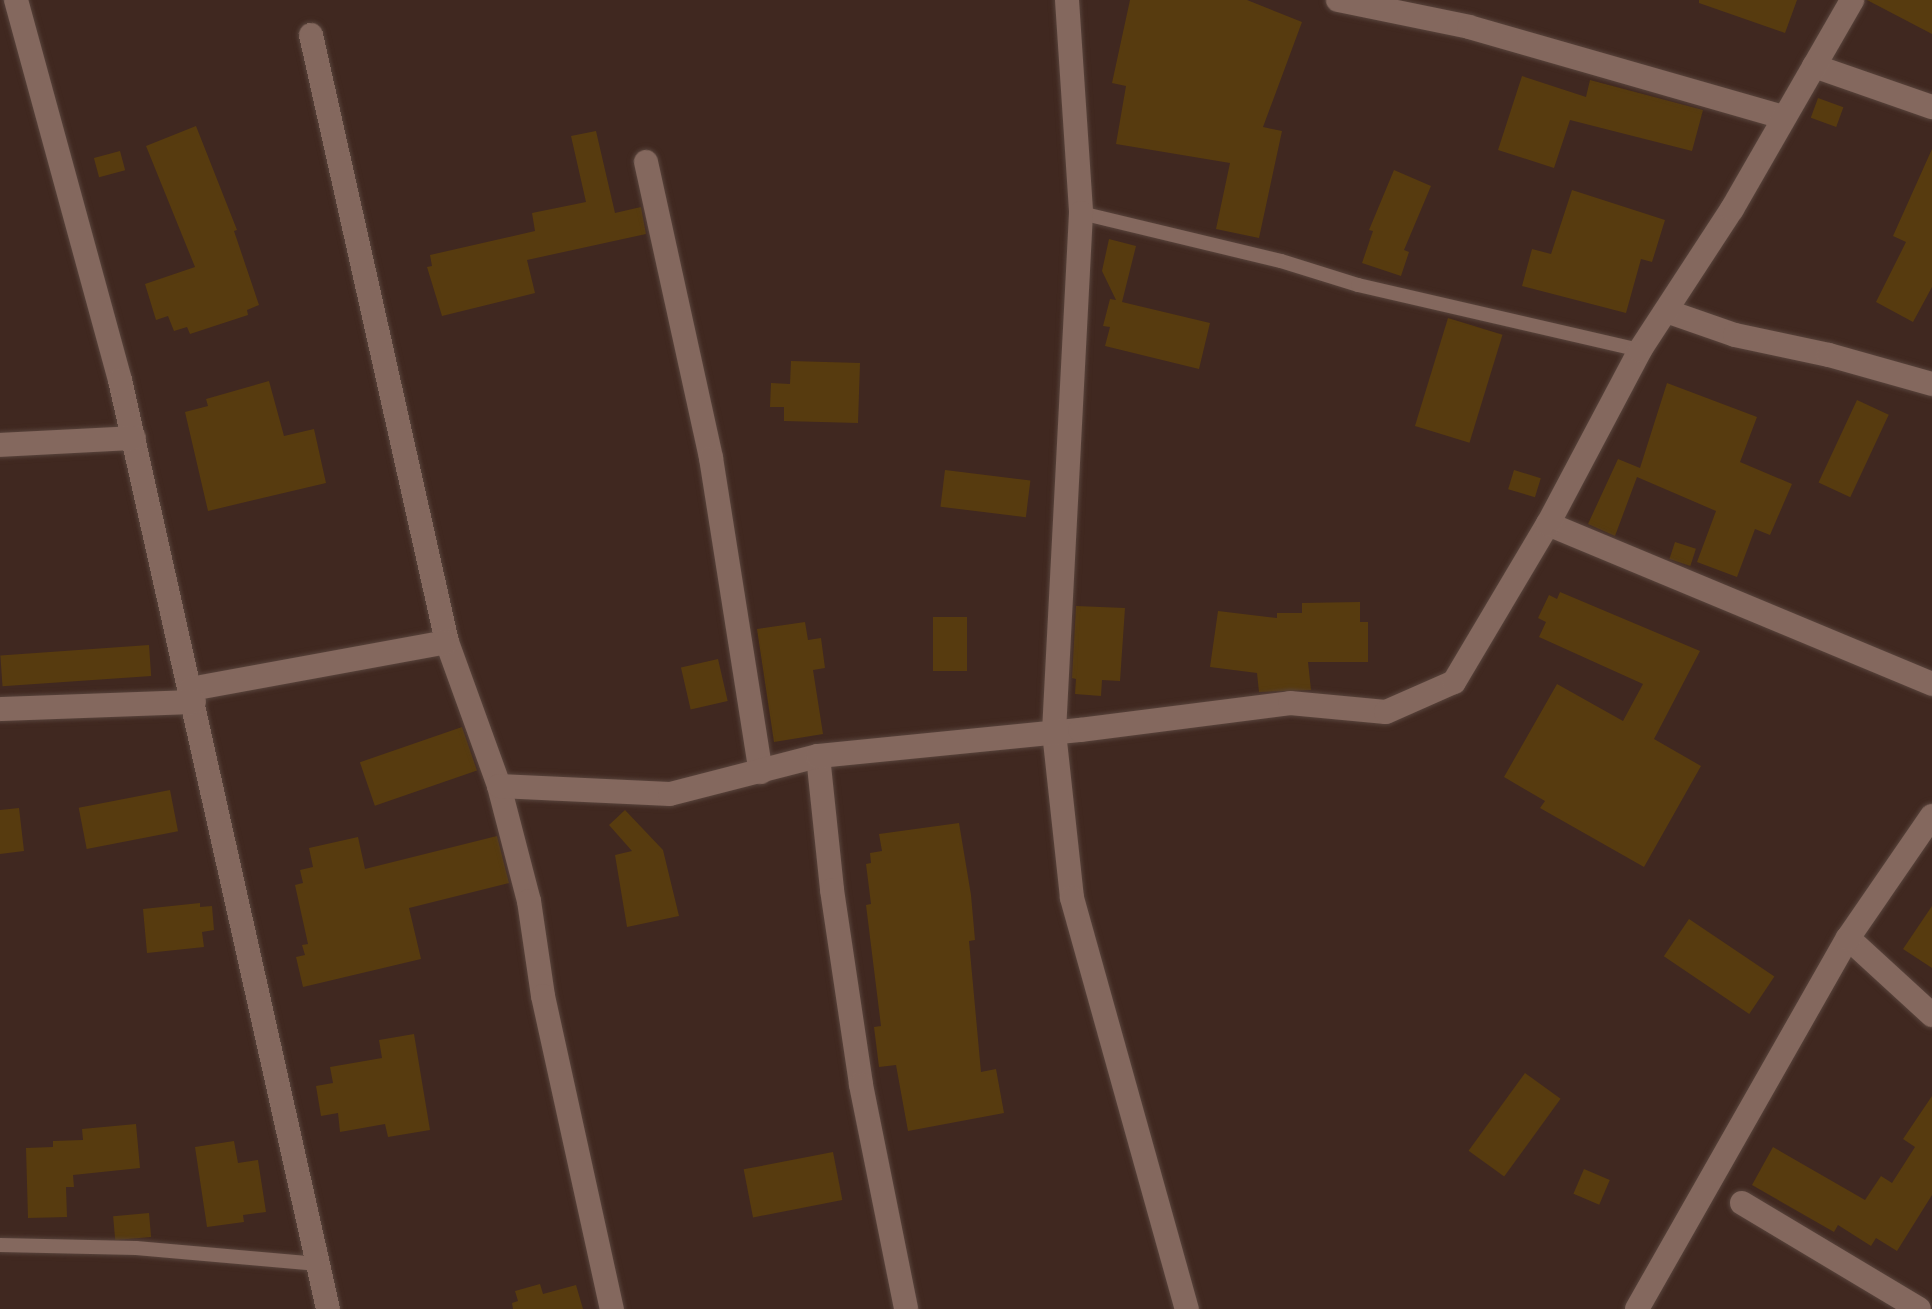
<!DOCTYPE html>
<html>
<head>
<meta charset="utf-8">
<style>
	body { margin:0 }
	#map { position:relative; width:1932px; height:1309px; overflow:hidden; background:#402820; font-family:"PT Serif",serif }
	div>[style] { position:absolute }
	.building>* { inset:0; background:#573b0f; transform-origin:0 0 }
	.roads { filter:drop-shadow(0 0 2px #58443c) drop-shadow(0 0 2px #58443c) }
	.lane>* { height:14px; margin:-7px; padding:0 7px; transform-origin:7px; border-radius:7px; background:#84685e }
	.street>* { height:24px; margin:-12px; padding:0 12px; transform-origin:12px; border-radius:12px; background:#84685e }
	span { translate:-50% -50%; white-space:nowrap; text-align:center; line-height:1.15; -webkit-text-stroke:6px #1f1410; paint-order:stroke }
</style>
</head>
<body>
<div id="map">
	<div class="building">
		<i style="clip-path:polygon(1130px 0,1247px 0,1302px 22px,1263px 127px,1282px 131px,1259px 238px,1216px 229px,1230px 163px,1116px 144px,1126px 86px,1112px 83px)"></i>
		<i style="clip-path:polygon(1699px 0,1797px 0,1785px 33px,1699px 3px)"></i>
		<i style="clip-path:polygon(1867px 0,1932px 0,1932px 34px)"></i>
		<i style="clip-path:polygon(1522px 76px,1586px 97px,1590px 80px,1703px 110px,1692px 151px,1570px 120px,1554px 168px,1498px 150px)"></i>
		<i style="left:1818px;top:98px;width:27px;height:21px;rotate:20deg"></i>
		<i style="clip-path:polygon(196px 126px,237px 230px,234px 231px,259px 305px,247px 310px,248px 315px,190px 334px,187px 327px,174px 331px,168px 316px,156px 320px,145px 284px,195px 267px,146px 146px)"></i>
		<i style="clip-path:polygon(596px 131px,615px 213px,641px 207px,646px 234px,527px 260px,535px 293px,442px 316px,427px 267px,432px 266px,430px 255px,535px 231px,532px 213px,586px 202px,571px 136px)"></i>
		<i style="clip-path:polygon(1932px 149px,1932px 287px,1913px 322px,1876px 302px,1906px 242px,1893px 236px)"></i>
		<i style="left:120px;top:151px;width:20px;height:27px;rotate:75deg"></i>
		<i style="clip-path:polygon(1394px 170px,1431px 186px,1404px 250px,1409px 252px,1401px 276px,1362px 263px,1373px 231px,1369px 230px)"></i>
		<i style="clip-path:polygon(1572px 190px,1665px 220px,1652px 262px,1641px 259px,1626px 313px,1522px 286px,1532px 249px,1551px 254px)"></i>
		<i style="clip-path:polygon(1109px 239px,1136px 246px,1122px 302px,1210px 323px,1199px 369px,1105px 346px,1110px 327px,1103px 326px,1110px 299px,1116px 300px,1102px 271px)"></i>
		<i style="left:1448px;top:318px;width:57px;height:113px;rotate:17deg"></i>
		<i style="clip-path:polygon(791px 361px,860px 363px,858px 423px,784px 421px,784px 407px,770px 407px,771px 383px,790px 384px)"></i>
		<i style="clip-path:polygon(269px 381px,284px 436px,314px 429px,326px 483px,208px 511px,185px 412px,208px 406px,206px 399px)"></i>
		<i style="clip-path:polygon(1667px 383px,1757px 417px,1740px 462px,1792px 484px,1770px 535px,1755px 529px,1737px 577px,1697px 562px,1716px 511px,1637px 477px,1615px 536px,1588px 524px,1618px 459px,1640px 468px)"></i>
		<i style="left:1857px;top:400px;width:35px;height:91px;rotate:25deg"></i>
		<i style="left:945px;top:470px;width:86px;height:37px;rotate:7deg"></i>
		<i style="left:1514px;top:470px;width:28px;height:20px;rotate:17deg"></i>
		<i style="left:1675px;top:542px;width:22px;height:18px;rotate:18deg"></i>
		<i style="clip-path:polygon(1560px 592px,1700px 651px,1654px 739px,1701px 766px,1644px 867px,1540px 808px,1545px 801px,1504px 777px,1557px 684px,1623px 721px,1643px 684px,1539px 637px,1546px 622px,1538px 618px,1549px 595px,1557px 599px)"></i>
		<i style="clip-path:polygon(1360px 602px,1360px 622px,1368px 622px,1368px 662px,1308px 662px,1311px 690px,1259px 692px,1257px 673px,1210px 667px,1218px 611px,1277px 618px,1277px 613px,1302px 613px,1302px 603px)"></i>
		<i style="clip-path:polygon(1076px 606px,1125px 608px,1120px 681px,1102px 680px,1101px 696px,1075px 694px,1076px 679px,1072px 678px)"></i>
		<i style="left:933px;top:617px;width:34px;height:54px"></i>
		<i style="clip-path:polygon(805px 622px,808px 640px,821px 638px,825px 668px,813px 670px,823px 734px,774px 742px,757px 629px)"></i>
		<i style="left:149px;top:645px;width:31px;height:149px;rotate:86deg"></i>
		<i style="left:718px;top:659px;width:43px;height:38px;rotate:77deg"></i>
		<i style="left:462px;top:727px;width:46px;height:108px;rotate:71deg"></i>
		<i style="left:170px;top:790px;width:42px;height:93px;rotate:79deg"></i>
		<i style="clip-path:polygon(19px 808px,24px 851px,0 854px,0 810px)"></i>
		<i style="clip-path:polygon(625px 810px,663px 850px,679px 916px,627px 927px,615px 855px,632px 851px,609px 825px)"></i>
		<i style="clip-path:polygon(959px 823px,971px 895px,975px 940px,969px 941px,981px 1072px,996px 1069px,1004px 1113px,908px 1131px,896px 1065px,879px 1067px,874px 1027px,881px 1026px,866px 905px,871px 904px,866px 864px,871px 863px,870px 853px,882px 851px,879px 834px)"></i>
		<i style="clip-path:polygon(497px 836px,509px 883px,409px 908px,421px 959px,303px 987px,296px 957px,305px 955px,302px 945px,308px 944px,295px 885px,303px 883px,300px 870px,313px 867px,309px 848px,358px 837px,365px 869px)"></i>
		<i style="clip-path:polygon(200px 903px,200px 907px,212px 906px,214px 930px,202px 932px,204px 947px,147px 953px,143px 909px)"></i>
		<i style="clip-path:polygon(1932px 906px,1932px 968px,1903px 949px)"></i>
		<i style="left:1689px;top:919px;width:103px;height:45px;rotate:34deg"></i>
		<i style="clip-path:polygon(414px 1034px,430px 1130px,388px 1137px,385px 1124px,340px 1132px,338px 1113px,321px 1116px,316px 1086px,333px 1083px,330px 1067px,382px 1058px,379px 1040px)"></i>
		<i style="left:1525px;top:1073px;width:44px;height:96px;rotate:36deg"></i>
		<i style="clip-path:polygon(1932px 1096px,1932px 1195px,1897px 1251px,1876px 1238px,1871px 1246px,1838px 1225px,1834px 1232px,1752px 1185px,1773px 1147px,1865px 1200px,1881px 1176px,1892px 1183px,1915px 1147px,1903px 1139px)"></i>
		<i style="clip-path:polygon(136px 1124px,140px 1168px,73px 1175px,74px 1187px,66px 1187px,67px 1217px,28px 1218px,26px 1148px,53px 1147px,53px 1141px,83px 1140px,82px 1129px)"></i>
		<i style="clip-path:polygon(234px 1141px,238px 1163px,258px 1160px,266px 1212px,243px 1215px,244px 1222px,207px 1227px,195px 1147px)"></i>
		<i style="left:833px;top:1152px;width:49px;height:91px;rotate:79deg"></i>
		<i style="left:1584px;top:1169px;width:28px;height:27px;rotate:23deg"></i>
		<i style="left:149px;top:1213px;width:24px;height:36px;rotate:85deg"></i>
		<i style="clip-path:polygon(540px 1284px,543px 1294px,576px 1285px,583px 1309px,513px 1309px,512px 1303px,518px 1301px,515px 1291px)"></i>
	</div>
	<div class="roads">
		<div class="lane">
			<i style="left:1081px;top:213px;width:206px;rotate:13.5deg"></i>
			<i style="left:1281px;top:261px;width:81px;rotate:17.3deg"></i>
			<i style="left:1358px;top:285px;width:289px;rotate:13deg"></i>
			<i style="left:0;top:1245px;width:136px;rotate:1.3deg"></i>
			<i style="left:136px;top:1248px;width:183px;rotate:5deg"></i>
		</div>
		<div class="street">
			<i style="left:16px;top:0;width:394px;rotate:74.7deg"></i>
			<i style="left:120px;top:380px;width:952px;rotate:77.38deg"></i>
			<i style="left:1067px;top:0;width:213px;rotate:86.2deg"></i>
			<i style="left:1081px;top:213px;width:520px;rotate:92.98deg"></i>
			<i style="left:1054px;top:732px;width:167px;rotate:83.8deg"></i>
			<i style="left:1072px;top:898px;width:427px;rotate:74.4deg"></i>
			<i style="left:1338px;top:0;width:134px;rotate:11.6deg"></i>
			<i style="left:1469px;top:27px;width:326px;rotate:16deg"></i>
			<i style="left:311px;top:35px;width:622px;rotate:77.37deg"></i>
			<i style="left:447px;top:642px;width:153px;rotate:70.1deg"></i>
			<i style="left:499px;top:786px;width:119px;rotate:75.4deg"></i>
			<i style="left:529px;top:901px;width:96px;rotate:81.6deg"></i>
			<i style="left:543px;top:996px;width:321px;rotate:77.6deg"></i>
			<i style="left:1814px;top:66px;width:125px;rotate:19.2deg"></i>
			<i style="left:646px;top:162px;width:303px;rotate:77.6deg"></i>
			<i style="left:711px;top:458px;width:318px;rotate:81deg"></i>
			<i style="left:1666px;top:311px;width:73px;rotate:19.2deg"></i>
			<i style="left:1735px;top:335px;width:96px;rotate:12deg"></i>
			<i style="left:1829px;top:355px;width:107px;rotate:15.7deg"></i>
			<i style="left:0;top:445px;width:134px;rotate:-3deg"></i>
			<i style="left:1548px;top:524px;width:416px;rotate:22.6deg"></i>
			<i style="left:191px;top:689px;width:260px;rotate:-10.4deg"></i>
			<i style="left:0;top:709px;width:194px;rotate:-2.1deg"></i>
			<i style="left:818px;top:756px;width:135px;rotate:84deg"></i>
			<i style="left:832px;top:890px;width:197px;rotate:81.5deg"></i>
			<i style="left:861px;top:1085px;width:228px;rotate:78.6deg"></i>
			<i style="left:499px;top:786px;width:171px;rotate:2.7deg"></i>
			<i style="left:670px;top:794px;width:153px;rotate:-14.4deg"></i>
			<i style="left:818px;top:756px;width:263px;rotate:-5.7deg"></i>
			<i style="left:1080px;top:730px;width:212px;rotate:-7.3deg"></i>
			<i style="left:1290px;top:703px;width:96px;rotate:5.4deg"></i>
			<i style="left:1386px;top:712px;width:74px;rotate:-23.8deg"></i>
			<i style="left:1454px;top:682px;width:184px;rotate:-59.3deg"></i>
			<i style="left:1548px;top:524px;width:197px;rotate:-62.1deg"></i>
			<i style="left:1640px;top:350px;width:168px;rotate:-56.9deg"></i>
			<i style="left:1732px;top:209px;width:241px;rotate:-60.1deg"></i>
			<i style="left:1848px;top:938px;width:114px;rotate:42.5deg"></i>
			<i style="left:1742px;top:1203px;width:206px;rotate:30.9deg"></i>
			<i style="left:1637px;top:1309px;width:427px;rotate:-60.4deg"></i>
			<i style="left:1848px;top:938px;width:148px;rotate:-55.5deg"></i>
		</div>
	</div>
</div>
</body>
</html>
